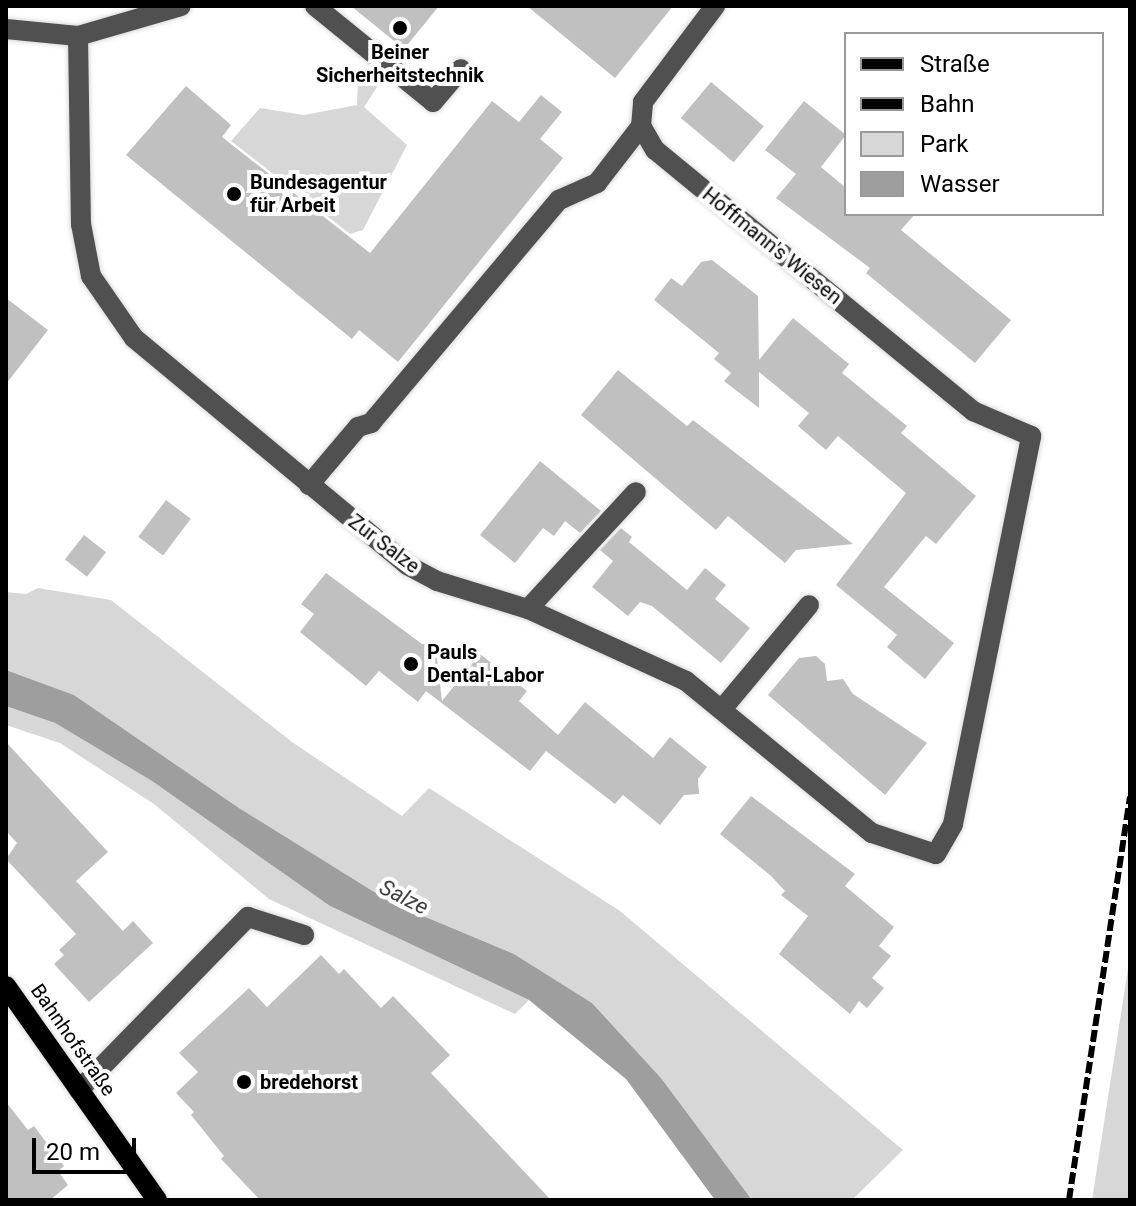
<!DOCTYPE html>
<html>
<head>
<meta charset="utf-8">
<style>
	body { margin:0 }
	#map { position:relative; width:1136px; height:1206px; overflow:hidden; background:#fff; font-family:Roboto,sans-serif }
	div>[style] { position:absolute }
	.green>* { inset:0; background:#d7d7d7 }
	.water>* { inset:0; background:#9e9e9e }
	.building>* { inset:0; background:#c0c0c0; transform-origin:0 0 }
	.roads { filter:drop-shadow(0 0 2px #dbdbdb) drop-shadow(0 0 2px #dbdbdb) }
	.minor>* { height:20px; margin:-10px; padding:0 10px; transform-origin:10px; border-radius:10px; background:#505050 }
	.major>* { height:20px; margin:-10px; padding:0 10px; transform-origin:10px; border-radius:10px; background:#000 }
	.rail>* { height:6px; margin-top:-3px; transform-origin:0; background:repeating-linear-gradient(90deg,#000 0 12px,transparent 0 16px) }
	.dots>* { width:22px; height:22px; translate:-50% -50%; box-sizing:border-box; border:4px solid #fff; border-radius:50% }
	span { translate:-50% -50%; white-space:nowrap; text-align:center; line-height:1.15; -webkit-text-stroke:8px #fff; paint-order:stroke }
	.poi-label { font-size:20px; color:#000; font-weight:700 }
	.left { translate:0 -50%; text-align:left }
	.street-label { font-size:20px; color:#000 }
	.water-label { font-size:22px; color:#3f3f3f; font-style:italic }
	.frame { position:absolute; inset:0; border:8px solid #000; pointer-events:none }
	.legend { position:absolute; left:844px; top:32px; width:260px; height:184px; box-sizing:border-box; background:#fff; border:2px solid #999; margin:0; padding:10px 14px; list-style:none; font-size:24px; color:#000 }
	.legend li { display:flex; align-items:center; gap:16px; height:40px }
	.legend b { width:40px; border:2px solid #999 }
	.scale { position:absolute; left:32px; top:1138px; width:104px; height:36px; box-sizing:border-box; border:4px solid #000; border-top:0; padding-left:10px; font-size:24px; line-height:28px; white-space:nowrap; color:#000; -webkit-text-stroke:6px #fff; paint-order:stroke }
</style>
</head>
<body>
<div id="map">
	<div class="green">
		<i style="clip-path:polygon(358px 80px,379px 84px,364px 107px,407px 145px,363px 230px,350px 234px,231px 141px,260px 108px,304px 115px,357px 105px)"></i>
		<i style="clip-path:polygon(38px 588px,111px 600px,292px 742px,402px 816px,429px 788px,620px 911px,903px 1150px,852px 1200px,752px 1200px,661px 1078px,592px 1003px,514px 954px,392px 903px,239px 808px,74px 695px,6px 670px,6px 592px,26px 594px)"></i>
		<i style="clip-path:polygon(6px 706px,55px 723px,152px 781px,330px 906px,529px 1000px,515px 1014px,269px 899px,154px 804px,60px 743px,6px 725px)"></i>
		<i style="clip-path:polygon(1130px 956px,1128px 1200px,1092px 1200px)"></i>
	</div>
	<div class="water">
		<i style="clip-path:polygon(6px 670px,74px 695px,239px 808px,392px 903px,514px 954px,592px 1003px,661px 1078px,752px 1200px,715px 1200px,626px 1079px,529px 1000px,330px 906px,152px 781px,55px 723px,6px 706px)"></i>
	</div>
	<div class="building">
		<i style="clip-path:polygon(351px 6px,439px 6px,404px 49px)"></i>
		<i style="clip-path:polygon(527px 6px,673px 6px,615px 78px)"></i>
		<i style="left:711px;top:82px;width:69px;height:47px;rotate:40deg"></i>
		<i style="clip-path:polygon(186px 86px,231px 125px,222px 137px,370px 253px,492px 101px,519px 122px,541px 95px,562px 112px,540px 139px,563px 158px,398px 362px,359px 330px,352px 339px,126px 155px)"></i>
		<i style="clip-path:polygon(804px 101px,846px 135px,821px 167px,846px 188px,846px 214px,915px 214px,901px 230px,1011px 320px,975px 363px,866px 273px,870px 268px,776px 198px,796px 174px,765px 150px)"></i>
		<i style="clip-path:polygon(712px 260px,758px 296px,759px 360px,793px 318px,849px 364px,842px 373px,907px 426px,901px 433px,976px 496px,936px 544px,926px 536px,884px 587px,954px 643px,925px 679px,887px 647px,897px 635px,836px 585px,906px 493px,838px 436px,826px 450px,798px 426px,809px 413px,759px 372px,759px 408px,724px 381px,731px 373px,714px 359px,719px 353px,654px 300px,671px 278px,682px 286px,701px 262px)"></i>
		<i style="clip-path:polygon(6px 298px,48px 330px,6px 384px)"></i>
		<i style="clip-path:polygon(618px 370px,687px 426px,693px 420px,853px 544px,796px 550px,785px 563px,728px 516px,716px 530px,581px 415px)"></i>
		<i style="clip-path:polygon(540px 461px,601px 511px,580px 533px,565px 521px,554px 536px,543px 528px,515px 563px,480px 535px)"></i>
		<i style="left:166px;top:500px;width:31px;height:46px;rotate:37deg"></i>
		<i style="clip-path:polygon(621px 528px,632px 537px,629px 542px,687px 590px,705px 568px,726px 585px,715px 599px,750px 628px,721px 663px,652px 606px,640px 602px,628px 616px,592px 587px,613px 561px,600px 550px)"></i>
		<i style="left:84px;top:535px;width:28px;height:31px;rotate:38deg"></i>
		<i style="clip-path:polygon(326px 573px,422px 644px,435px 642px,442px 701px,480px 654px,527px 691px,519px 701px,558px 735px,585px 702px,653px 758px,670px 737px,707px 767px,698px 779px,699px 794px,684px 795px,660px 825px,623px 795px,615px 804px,546px 751px,530px 771px,426px 691px,418px 702px,379px 671px,366px 686px,300px 632px,314px 614px,301px 604px)"></i>
		<i style="clip-path:polygon(816px 656px,825px 664px,827px 681px,843px 679px,853px 694px,927px 743px,885px 795px,768px 695px,799px 658px)"></i>
		<i style="clip-path:polygon(6px 742px,108px 852px,76px 881px,123px 931px,133px 921px,153px 943px,89px 1002px,54px 964px,64px 955px,59px 950px,76px 934px,6px 859px,17px 843px,6px 831px)"></i>
		<i style="clip-path:polygon(751px 796px,855px 874px,845px 886px,894px 927px,879px 946px,891px 956px,872px 978px,884px 988px,867px 1008px,859px 1001px,850px 1014px,779px 954px,808px 916px,781px 895px,785px 891px,771px 876px,720px 834px)"></i>
		<i style="clip-path:polygon(321px 955px,339px 974px,344px 969px,381px 1008px,393px 996px,450px 1055px,431px 1073px,551px 1200px,260px 1200px,221px 1159px,224px 1156px,191px 1115px,194px 1112px,176px 1093px,198px 1072px,179px 1053px,249px 988px,267px 1007px)"></i>
		<i style="clip-path:polygon(6px 1102px,28px 1130px,34px 1126px,64px 1166px,58px 1171px,68px 1185px,50px 1200px,6px 1200px)"></i>
	</div>
	<div class="roads">
		<div class="minor">
			<i style="left:315px;top:6px;width:152px;rotate:39.1deg"></i>
			<i style="left:433px;top:102px;width:43px;rotate:-49.7deg"></i>
			<i style="left:6px;top:29px;width:72px;rotate:5.6deg"></i>
			<i style="left:78px;top:36px;width:107px;rotate:-16.2deg"></i>
			<i style="left:78px;top:36px;width:188px;rotate:89.1deg"></i>
			<i style="left:81px;top:224px;width:53px;rotate:79.1deg"></i>
			<i style="left:91px;top:276px;width:75px;rotate:55.3deg"></i>
			<i style="left:134px;top:338px;width:355px;rotate:39.7deg"></i>
			<i style="left:407px;top:565px;width:34px;rotate:28deg"></i>
			<i style="left:437px;top:581px;width:95px;rotate:17.1deg"></i>
			<i style="left:528px;top:609px;width:174px;rotate:24.5deg"></i>
			<i style="left:686px;top:681px;width:240px;rotate:39.3deg"></i>
			<i style="left:872px;top:833px;width:67px;rotate:18.2deg"></i>
			<i style="left:936px;top:854px;width:34px;rotate:-60deg"></i>
			<i style="left:953px;top:824px;width:396px;rotate:-78.6deg"></i>
			<i style="left:1031px;top:436px;width:63px;rotate:-156.7deg"></i>
			<i style="left:973px;top:411px;width:411px;rotate:-140.6deg"></i>
			<i style="left:655px;top:150px;width:28px;rotate:-120deg"></i>
			<i style="left:641px;top:126px;width:24px;rotate:-85deg"></i>
			<i style="left:643px;top:102px;width:120px;rotate:-53.1deg"></i>
			<i style="left:309px;top:485px;width:76px;rotate:-49.8deg"></i>
			<i style="left:358px;top:427px;width:14px;rotate:-17deg"></i>
			<i style="left:371px;top:423px;width:292px;rotate:-49.9deg"></i>
			<i style="left:559px;top:200px;width:42px;rotate:-24.1deg"></i>
			<i style="left:597px;top:183px;width:72px;rotate:-52.3deg"></i>
			<i style="left:528px;top:609px;width:159px;rotate:-47.3deg"></i>
			<i style="left:723px;top:708px;width:134px;rotate:-50.1deg"></i>
			<i style="left:79px;top:1090px;width:242px;rotate:-45.7deg"></i>
			<i style="left:248px;top:917px;width:59px;rotate:17.8deg"></i>
		</div>
		<div class="major">
			<i style="left:6px;top:986px;width:262px;rotate:54.8deg"></i>
		</div>
	</div>
	<div class="rail">
		<i style="left:1069px;top:1200px;width:408px;rotate:-81.4deg"></i>
	</div>
	<div class="dots">
		<i style="left:400px;top:28px;background:#000"></i>
		<i style="left:234px;top:194px;background:#000"></i>
		<i style="left:411px;top:664px;background:#000"></i>
		<i style="left:244px;top:1082px;background:#000"></i>
	</div>
	<div class="poi-label">
		<span style="left:400px;top:64px">Beiner<br>Sicherheitstechnik</span>
		<span class="left" style="left:250px;top:194px">Bundesagentur<br>für Arbeit</span>
		<span class="left" style="left:427px;top:664px">Pauls<br>Dental-Labor</span>
		<span class="left" style="left:260px;top:1082px">bredehorst</span>
	</div>
	<div class="street-label">
		<span style="left:772px;top:246px;rotate:39deg">Hoffmann's Wiesen</span>
		<span style="left:384px;top:544px;rotate:37deg">Zur Salze</span>
		<span style="left:73px;top:1040px;rotate:55deg">Bahnhofstraße</span>
	</div>
	<div class="water-label">
		<span style="left:404px;top:897px;rotate:27deg">Salze</span>
	</div>
	<div class="frame"></div>
	<ul class="legend">
	<li><b style="height:10px;background:#000"></b>Straße</li>
	<li><b style="height:10px;background:#000"></b>Bahn</li>
	<li><b style="height:22px;background:#d7d7d7"></b>Park</li>
	<li><b style="height:22px;background:#9e9e9e"></b>Wasser</li>
	</ul>
	<div class="scale">20 m</div>
</div>
</body>
</html>
